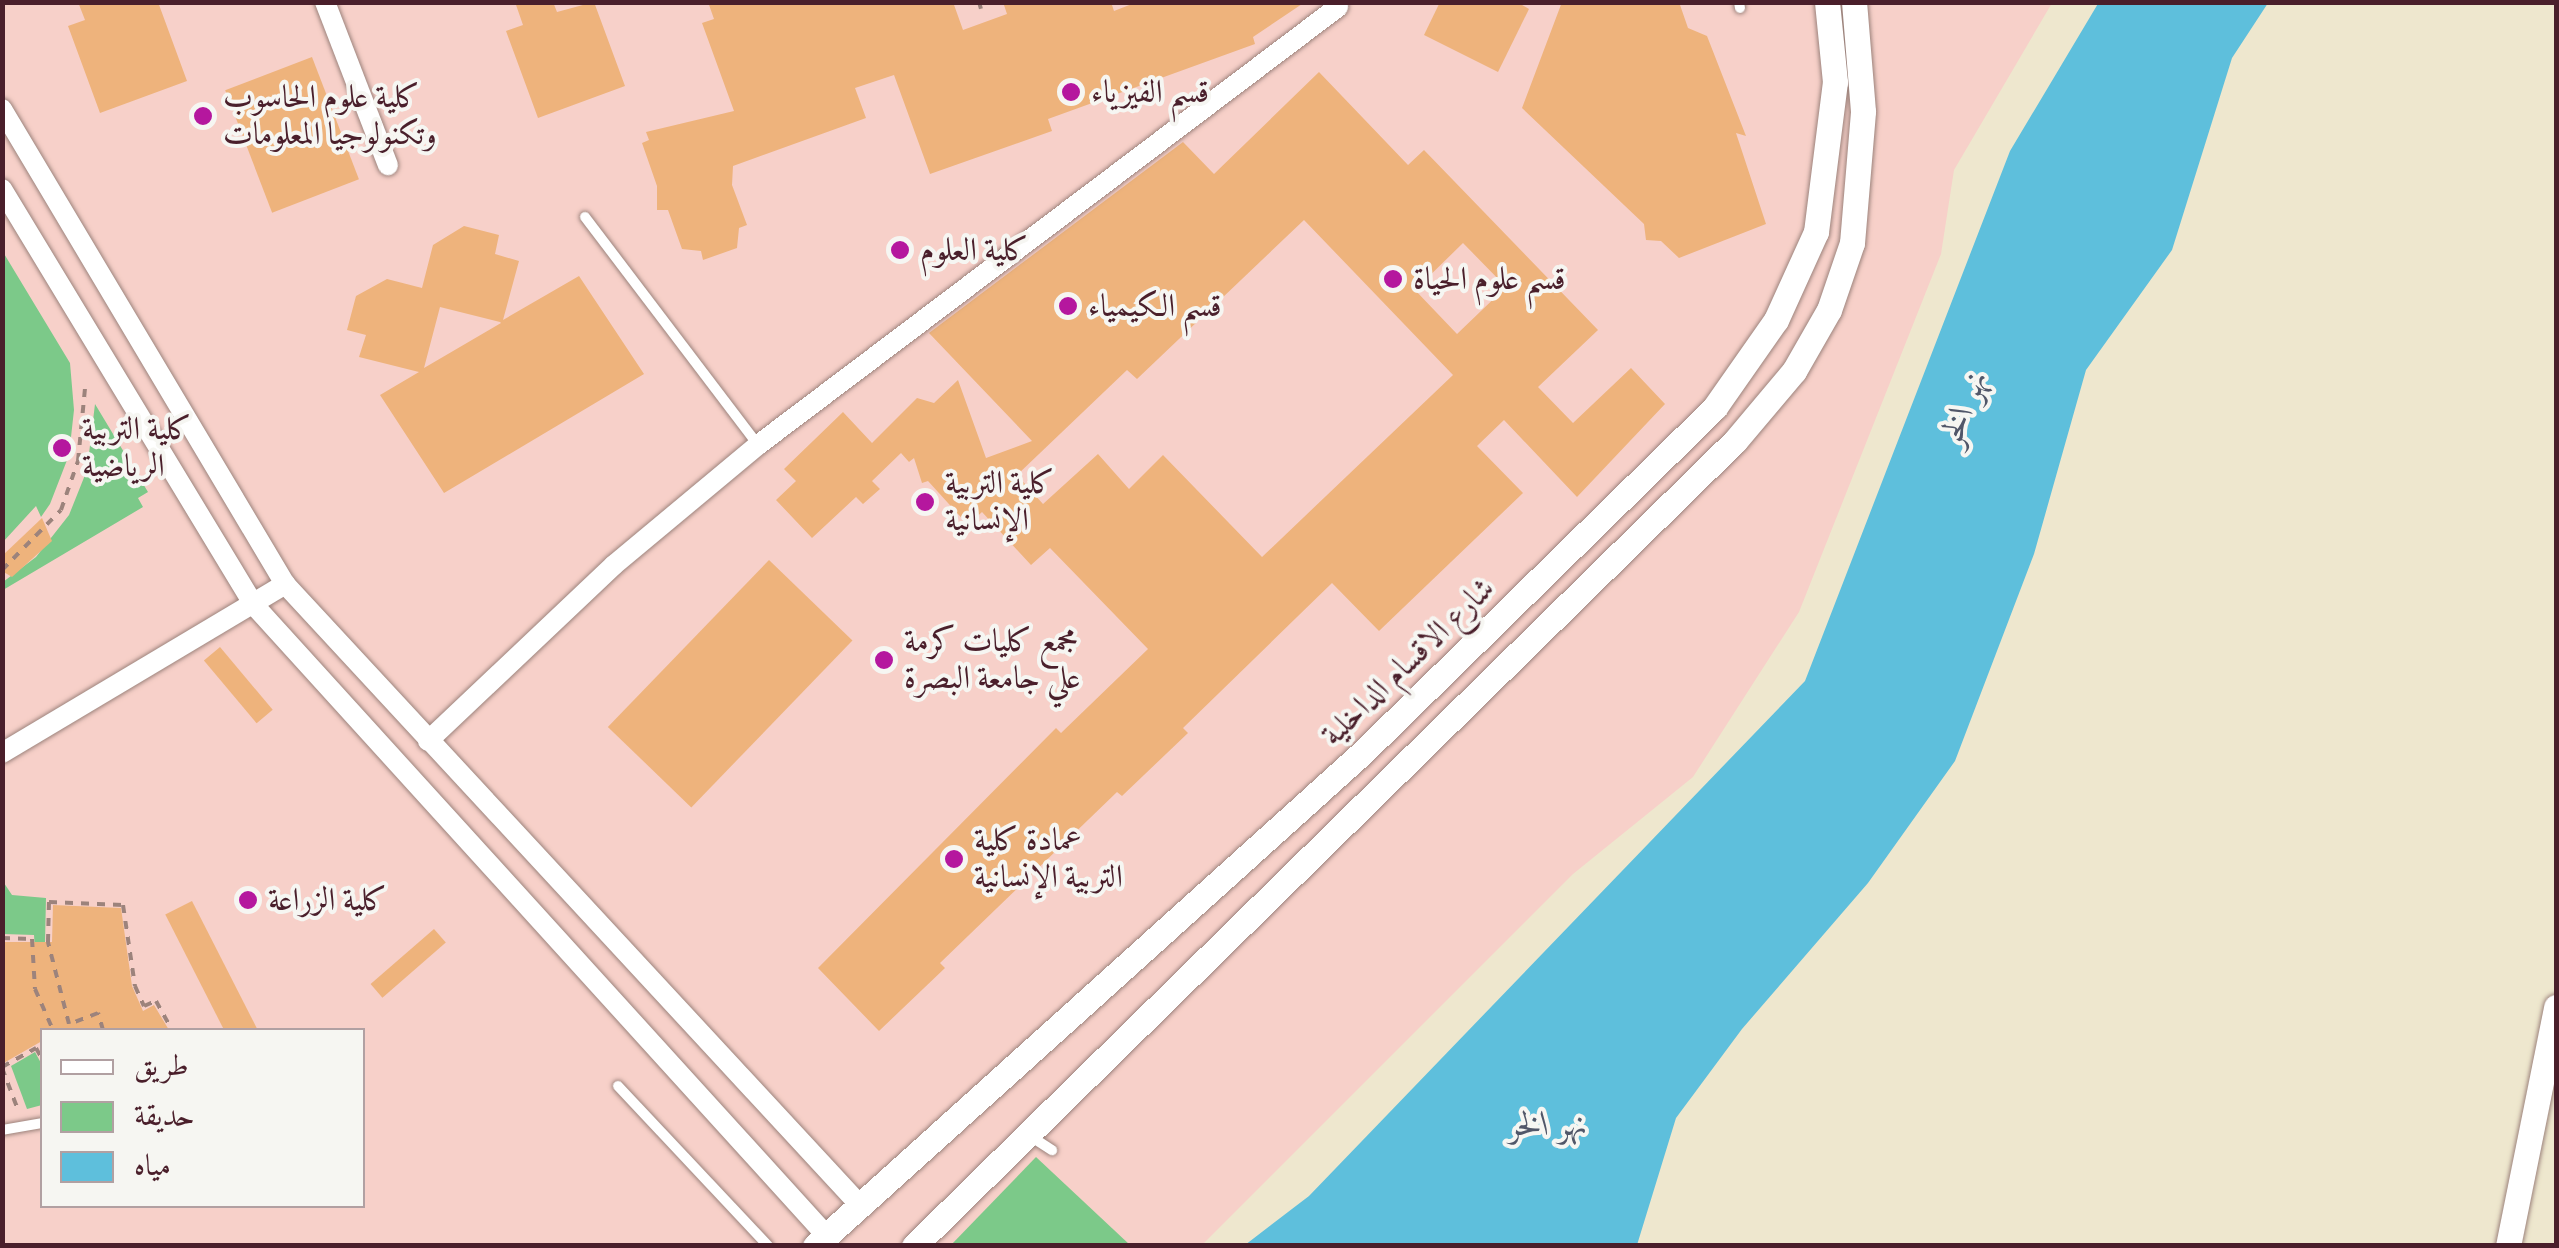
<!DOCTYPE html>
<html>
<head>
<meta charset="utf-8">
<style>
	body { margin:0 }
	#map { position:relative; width:2559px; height:1248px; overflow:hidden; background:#eee7ce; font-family:"IM FELL French Canon",Amiri,serif }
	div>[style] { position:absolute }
	.built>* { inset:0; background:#f7d0c9 }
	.green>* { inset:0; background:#7cc989 }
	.water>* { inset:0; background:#5ebfdc }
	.building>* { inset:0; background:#eeb37c; transform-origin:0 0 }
	.path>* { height:4px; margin-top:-2px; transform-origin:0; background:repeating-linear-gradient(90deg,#9c837c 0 8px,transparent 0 16px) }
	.roads { filter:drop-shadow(0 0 2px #9c837c) drop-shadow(0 0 2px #9c837c) }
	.service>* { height:10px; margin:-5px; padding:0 5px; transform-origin:5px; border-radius:5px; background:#fff }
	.minor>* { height:20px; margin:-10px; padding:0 10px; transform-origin:10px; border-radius:10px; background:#fff }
	.tertiary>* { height:25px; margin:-12.5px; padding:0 12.5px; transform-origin:12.5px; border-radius:12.5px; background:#fff }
	.dots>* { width:28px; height:28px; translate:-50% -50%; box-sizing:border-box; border:5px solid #f6f6f2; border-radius:50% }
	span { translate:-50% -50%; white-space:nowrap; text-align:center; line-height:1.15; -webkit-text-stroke:8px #f6f6f2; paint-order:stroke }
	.poi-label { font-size:32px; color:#4a1f2b }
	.left { translate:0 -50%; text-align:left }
	.street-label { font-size:32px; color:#4a1f2b }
	.water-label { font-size:35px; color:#515769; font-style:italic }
	.frame { position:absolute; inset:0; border:5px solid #4a1f2b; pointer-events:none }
	.legend { position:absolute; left:40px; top:1028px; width:325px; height:180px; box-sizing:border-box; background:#f6f6f2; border:2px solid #b1a0a2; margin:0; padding:12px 18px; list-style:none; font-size:30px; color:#4a1f2b }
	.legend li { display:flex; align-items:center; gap:20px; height:50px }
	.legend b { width:50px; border:2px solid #b1a0a2 }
</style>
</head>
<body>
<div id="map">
	<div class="built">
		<i style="clip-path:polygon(evenodd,2px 3px,2052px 3px,1954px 170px,1941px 254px,1799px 612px,1693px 777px,1573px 874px,1201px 1246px,3px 1245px,2px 3px,42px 1030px,362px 1030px,362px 1206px,42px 1206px,42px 1030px)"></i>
	</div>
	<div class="green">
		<i style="clip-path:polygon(3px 252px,70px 363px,74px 410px,69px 455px,50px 504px,41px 517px,36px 506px,3px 542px)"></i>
		<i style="clip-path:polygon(95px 404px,148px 492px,138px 498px,143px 507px,3px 590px,3px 582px,36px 557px,69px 515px,87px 470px)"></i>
		<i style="clip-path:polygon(2px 880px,12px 895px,46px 898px,45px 943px,103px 1027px,56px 1030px,36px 967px,34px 935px,3px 934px)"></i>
		<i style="clip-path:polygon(35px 1052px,42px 1065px,42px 1105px,27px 1109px,11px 1066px)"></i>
		<i style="clip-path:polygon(1036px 1157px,1130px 1245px,951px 1245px)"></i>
	</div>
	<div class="water">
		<i style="clip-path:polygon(2099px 2px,2268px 3px,2232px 58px,2172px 250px,2086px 370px,2034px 554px,1955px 761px,1868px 883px,1742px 1029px,1676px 1118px,1637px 1245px,1245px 1245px,1309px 1196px,1805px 681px,2010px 151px)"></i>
	</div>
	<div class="building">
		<i style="clip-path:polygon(78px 2px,158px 2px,187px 81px,100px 113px,68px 26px,85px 20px)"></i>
		<i style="clip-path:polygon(515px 2px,553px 2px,557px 12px,594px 2px,625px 86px,538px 118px,506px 31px,523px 25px)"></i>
		<i style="clip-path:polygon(708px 2px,953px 2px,963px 30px,1007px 14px,1003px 2px,1111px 2px,1114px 11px,1137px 2px,1305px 2px,1253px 37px,1255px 44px,1048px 119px,1052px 131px,930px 174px,894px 75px,855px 88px,866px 118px,733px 166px,732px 185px,747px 225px,739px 228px,737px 248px,703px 260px,701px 251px,682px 249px,668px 210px,657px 210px,657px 186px,642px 143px,649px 140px,646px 132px,734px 111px,702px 23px,714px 19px)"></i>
		<i style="clip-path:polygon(1440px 2px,1517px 2px,1529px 9px,1498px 72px,1424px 35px)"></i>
		<i style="clip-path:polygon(1562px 2px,1679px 2px,1688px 28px,1707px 36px,1746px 136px,1736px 133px,1766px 224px,1679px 258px,1661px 241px,1646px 240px,1644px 224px,1522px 108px)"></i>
		<i style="left:312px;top:57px;width:131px;height:93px;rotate:69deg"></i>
		<i style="clip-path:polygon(evenodd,1319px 72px,1408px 165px,1424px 150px,1598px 330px,1538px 387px,1573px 423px,1631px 368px,1665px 404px,1577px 497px,1504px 420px,1477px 446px,1523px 493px,1379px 631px,1332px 583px,1183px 728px,1188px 733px,1122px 796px,1117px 792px,940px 963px,945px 968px,879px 1031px,818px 968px,1056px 728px,1061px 733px,1148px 649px,1050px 548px,1031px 565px,982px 512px,968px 525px,928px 481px,922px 483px,914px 458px,909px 462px,901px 453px,872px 481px,880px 489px,863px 504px,856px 497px,812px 538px,776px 500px,796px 481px,784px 469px,843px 412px,872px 443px,917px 398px,934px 403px,958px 380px,986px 458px,1032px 441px,929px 333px,1183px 142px,1214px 174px,1319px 72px,1304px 220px,1453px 375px,1262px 557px,1163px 455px,1129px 489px,1098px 454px,1043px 504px,1017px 475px,1127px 370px,1137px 379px,1304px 220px,1319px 72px,1463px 243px,1506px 287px,1457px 334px,1415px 290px,1463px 243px)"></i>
		<i style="clip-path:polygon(evenodd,464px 226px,499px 235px,495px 254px,519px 261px,503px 320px,579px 276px,644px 374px,444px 493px,380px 395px,419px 372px,359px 357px,366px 335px,347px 330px,356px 296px,387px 279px,422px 288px,433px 245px,464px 226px,440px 307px,500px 322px,501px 323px,424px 368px,440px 307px)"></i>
		<i style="clip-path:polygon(42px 518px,52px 541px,12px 577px,2px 571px,2px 556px)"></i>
		<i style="left:769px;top:560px;width:116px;height:232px;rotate:44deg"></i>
		<i style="left:220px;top:647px;width:82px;height:21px;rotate:50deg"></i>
		<i style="left:192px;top:901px;width:145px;height:30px;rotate:63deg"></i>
		<i style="clip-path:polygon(53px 905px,121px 908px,132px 986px,143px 1011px,154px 1005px,169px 1030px,42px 1030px,42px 1041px,2px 1064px,2px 942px,52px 942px)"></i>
		<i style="left:434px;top:929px;width:18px;height:84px;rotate:49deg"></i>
	</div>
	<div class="path">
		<i style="left:979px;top:2px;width:7px;rotate:74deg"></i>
		<i style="left:2px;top:570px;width:84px;rotate:-45.5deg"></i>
		<i style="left:61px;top:510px;width:52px;rotate:-70.9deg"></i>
		<i style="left:78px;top:461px;width:73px;rotate:-84.5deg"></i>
		<i style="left:2px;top:938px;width:30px;rotate:2deg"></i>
		<i style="left:32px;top:939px;width:50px;rotate:86.6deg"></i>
		<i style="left:35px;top:989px;width:45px;rotate:66.3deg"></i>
		<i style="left:103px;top:1030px;width:18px;rotate:-106deg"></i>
		<i style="left:98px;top:1013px;width:31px;rotate:159deg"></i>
		<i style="left:69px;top:1024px;width:85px;rotate:-104.4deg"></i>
		<i style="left:48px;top:942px;width:40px;rotate:-88.6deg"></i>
		<i style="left:49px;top:902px;width:74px;rotate:2.3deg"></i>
		<i style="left:123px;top:905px;width:82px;rotate:81.6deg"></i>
		<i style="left:135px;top:986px;width:22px;rotate:66deg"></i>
		<i style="left:144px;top:1006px;width:13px;rotate:-23deg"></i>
		<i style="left:156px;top:1001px;width:33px;rotate:61deg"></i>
		<i style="left:2px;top:1067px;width:39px;rotate:-29deg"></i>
		<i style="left:36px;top:1048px;width:13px;rotate:61deg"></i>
		<i style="left:2px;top:1068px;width:45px;rotate:69.1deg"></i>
	</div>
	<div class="roads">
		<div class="service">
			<i style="left:1739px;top:2px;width:6px;rotate:81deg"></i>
			<i style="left:585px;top:217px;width:286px;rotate:52.8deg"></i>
			<i style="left:618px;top:1086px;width:219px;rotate:46.8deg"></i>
			<i style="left:2px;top:1130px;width:41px;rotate:-9.9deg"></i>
			<i style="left:1027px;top:1134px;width:30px;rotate:33deg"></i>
		</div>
		<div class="minor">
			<i style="left:325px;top:2px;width:175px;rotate:68.9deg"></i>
			<i style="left:2px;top:109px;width:553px;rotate:59.21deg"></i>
			<i style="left:285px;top:584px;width:845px;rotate:47.21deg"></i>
			<i style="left:2px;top:189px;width:485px;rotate:58.8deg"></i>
			<i style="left:253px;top:604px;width:852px;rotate:47.76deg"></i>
			<i style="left:428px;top:741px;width:256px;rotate:-43.4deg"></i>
			<i style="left:614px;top:565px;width:187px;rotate:-39.8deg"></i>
			<i style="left:758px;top:445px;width:727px;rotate:-37.06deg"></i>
			<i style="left:2px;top:753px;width:330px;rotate:-30.8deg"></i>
		</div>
		<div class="tertiary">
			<i style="left:815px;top:1246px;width:736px;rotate:-42.03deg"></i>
			<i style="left:1362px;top:753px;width:494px;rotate:-44.4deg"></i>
			<i style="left:1715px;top:407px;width:106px;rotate:-55deg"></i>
			<i style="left:1776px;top:320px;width:97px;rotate:-65.6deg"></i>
			<i style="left:1816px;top:232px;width:151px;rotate:-82.8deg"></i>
			<i style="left:1835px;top:82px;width:80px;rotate:-95.7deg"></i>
			<i style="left:914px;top:1246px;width:1150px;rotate:-44.44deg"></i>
			<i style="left:1735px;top:441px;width:92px;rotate:-49.9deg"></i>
			<i style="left:1794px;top:371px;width:70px;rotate:-60.2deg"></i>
			<i style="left:1829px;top:310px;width:71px;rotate:-71.1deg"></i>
			<i style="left:1852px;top:243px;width:132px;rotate:-85.2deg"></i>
			<i style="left:1863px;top:111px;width:109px;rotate:-94.7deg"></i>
			<i style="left:2508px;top:1246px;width:244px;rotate:-78.6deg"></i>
		</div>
	</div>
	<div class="dots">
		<i style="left:1071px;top:92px;background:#b5179e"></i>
		<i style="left:203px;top:116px;background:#b5179e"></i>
		<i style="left:900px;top:250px;background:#b5179e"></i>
		<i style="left:1393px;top:279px;background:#b5179e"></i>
		<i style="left:1068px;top:306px;background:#b5179e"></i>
		<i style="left:62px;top:448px;background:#b5179e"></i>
		<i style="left:925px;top:502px;background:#b5179e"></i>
		<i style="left:884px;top:660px;background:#b5179e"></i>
		<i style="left:954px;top:859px;background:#b5179e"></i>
		<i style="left:248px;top:900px;background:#b5179e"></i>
	</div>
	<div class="poi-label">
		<span class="left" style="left:1091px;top:92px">قسم الفيزياء</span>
		<span class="left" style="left:223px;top:116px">كلية علوم الحاسوب<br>وتكنولوجيا المعلومات</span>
		<span class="left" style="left:920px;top:250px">كلية العلوم</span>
		<span class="left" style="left:1413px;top:279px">قسم علوم الحياة</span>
		<span class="left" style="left:1088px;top:306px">قسم الكيمياء</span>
		<span class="left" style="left:82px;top:448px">كلية التربية<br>الرياضية</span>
		<span class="left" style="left:945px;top:502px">كلية التربية<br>الإنسانية</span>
		<span class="left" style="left:904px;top:660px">مجمع كليات كرمة<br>علي جامعة البصرة</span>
		<span class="left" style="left:974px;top:859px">عمادة كلية<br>التربية الإنسانية</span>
		<span class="left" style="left:268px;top:900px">كلية الزراعة</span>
	</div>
	<div class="street-label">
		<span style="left:1408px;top:662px;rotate:-44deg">شارع الاقسام الداخلية</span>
	</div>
	<div class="water-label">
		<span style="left:1963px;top:408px;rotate:-68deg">نهر الخر</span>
		<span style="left:1548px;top:1124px">نهر الخر</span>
	</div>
	<div class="frame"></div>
	<ul class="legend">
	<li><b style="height:12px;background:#fff"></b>طريق</li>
	<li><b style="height:28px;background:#7cc989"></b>حديقة</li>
	<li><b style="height:28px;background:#5ebfdc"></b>مياه</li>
	</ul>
</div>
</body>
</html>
